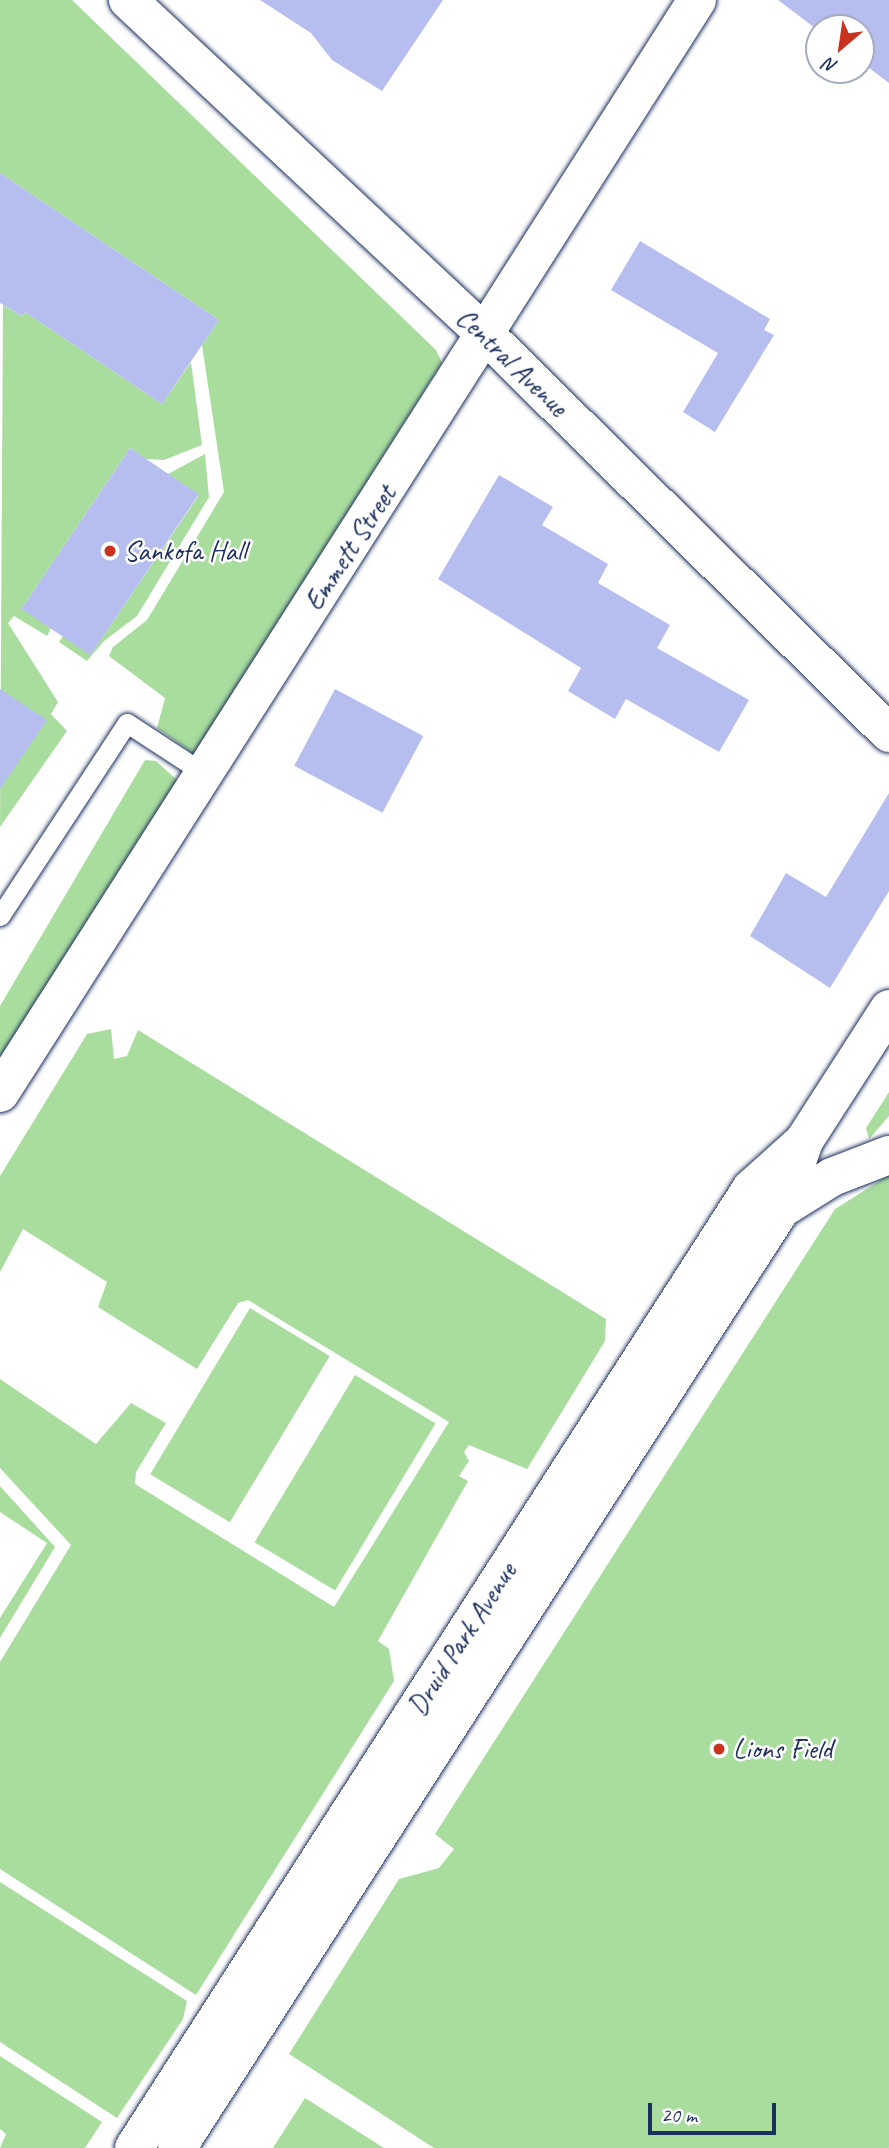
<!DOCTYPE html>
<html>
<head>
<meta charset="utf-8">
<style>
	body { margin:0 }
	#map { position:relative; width:889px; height:2148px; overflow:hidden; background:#fff; font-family:Caveat,sans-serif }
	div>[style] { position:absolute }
	.green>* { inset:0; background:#a9dd9e; transform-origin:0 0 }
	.building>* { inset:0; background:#b6beef; transform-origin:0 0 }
	.roads { filter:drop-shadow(0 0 2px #1b2f5e) drop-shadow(0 0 2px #1b2f5e) }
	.service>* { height:19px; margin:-9.5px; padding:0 9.5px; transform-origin:9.5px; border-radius:9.5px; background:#fff }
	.minor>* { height:38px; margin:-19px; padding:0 19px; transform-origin:19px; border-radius:19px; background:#fff }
	.tertiary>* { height:38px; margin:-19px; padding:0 19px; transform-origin:19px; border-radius:19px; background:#fff }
	.secondary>* { height:38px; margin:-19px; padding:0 19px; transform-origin:19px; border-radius:19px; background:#fff }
	.dots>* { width:19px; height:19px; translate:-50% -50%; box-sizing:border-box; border:4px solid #fff; border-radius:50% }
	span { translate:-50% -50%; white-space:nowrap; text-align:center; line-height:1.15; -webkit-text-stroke:5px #fff; paint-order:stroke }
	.street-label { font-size:28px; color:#1b2f5e }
	.poi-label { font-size:28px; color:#1b2f5e }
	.left { translate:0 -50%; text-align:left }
	.north { position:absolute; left:805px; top:14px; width:70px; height:70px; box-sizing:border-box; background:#fff; border:2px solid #a4acbf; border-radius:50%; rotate:209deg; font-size:19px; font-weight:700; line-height:28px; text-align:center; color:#1b2f5e }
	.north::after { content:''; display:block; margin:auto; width:24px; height:32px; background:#c8321e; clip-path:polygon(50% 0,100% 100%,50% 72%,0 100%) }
	.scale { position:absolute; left:648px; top:2103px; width:128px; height:32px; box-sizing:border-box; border:4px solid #1b2f5e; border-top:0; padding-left:9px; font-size:21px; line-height:24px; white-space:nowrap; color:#1b2f5e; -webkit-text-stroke:5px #fff; paint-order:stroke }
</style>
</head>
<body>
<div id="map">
	<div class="green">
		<i style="clip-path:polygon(0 0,72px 0,436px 350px,442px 363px,194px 754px,157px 728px,165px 698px,109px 656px,113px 647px,147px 620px,224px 492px,202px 345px,219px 320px,0 173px)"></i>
		<i style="clip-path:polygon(3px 305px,22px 316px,25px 312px,162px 404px,191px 362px,202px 445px,164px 460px,146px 459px,130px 448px,22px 608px,51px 628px,47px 636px,14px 616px,8px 623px,58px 702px,51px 714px,67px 731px,0 827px)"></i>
		<i style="clip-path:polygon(205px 454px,209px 497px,137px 616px,104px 641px,87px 661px,59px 642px,63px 636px,91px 654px,199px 495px,168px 474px)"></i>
		<i style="clip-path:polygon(145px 760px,156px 761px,177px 780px,0 1064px,0 1006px)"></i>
		<i style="clip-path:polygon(111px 1029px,114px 1059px,127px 1056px,138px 1030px,606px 1319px,605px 1341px,527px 1469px,469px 1445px,464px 1452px,469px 1461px,459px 1476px,468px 1481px,378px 1641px,389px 1649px,394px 1681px,196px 1995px,0 1869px,0 1662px,71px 1545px,0 1468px,0 1379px,96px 1444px,131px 1403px,166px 1423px,136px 1472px,135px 1484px,334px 1607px,449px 1422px,248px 1300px,238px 1303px,197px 1369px,98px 1307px,107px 1282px,23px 1229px,0 1272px,0 1176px,87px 1034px)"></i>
		<i style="clip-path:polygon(889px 1092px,889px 1116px,869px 1139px,866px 1128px)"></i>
		<i style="clip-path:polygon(889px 1175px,889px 2148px,434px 2148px,289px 2054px,399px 1879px,439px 1868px,454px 1849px,435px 1834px,835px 1209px)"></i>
		<i style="left:250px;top:1308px;width:93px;height:194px;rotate:31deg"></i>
		<i style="left:355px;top:1375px;width:94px;height:195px;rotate:31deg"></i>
		<i style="clip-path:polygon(0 1486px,55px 1547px,0 1638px,0 1618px,47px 1543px,0 1512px)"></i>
		<i style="clip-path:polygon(0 1882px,187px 2001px,183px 2019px,117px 2118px,0 2042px)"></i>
		<i style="clip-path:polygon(0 2056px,102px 2122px,85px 2148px,0 2148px,6px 2134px,0 2129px)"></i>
		<i style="clip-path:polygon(305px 2098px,384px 2148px,273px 2148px)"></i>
	</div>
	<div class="building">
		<i style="clip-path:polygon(260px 0,443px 0,382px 91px,332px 60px,311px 33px)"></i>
		<i style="clip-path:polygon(778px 0,889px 0,889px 83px,861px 62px,861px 28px,819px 31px)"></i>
		<i style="clip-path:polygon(0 173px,219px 320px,162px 404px,25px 312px,22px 316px,0 303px)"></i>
		<i style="clip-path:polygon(640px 241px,770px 319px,764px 330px,774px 335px,715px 432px,683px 412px,718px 353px,611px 290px)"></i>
		<i style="left:130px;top:448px;width:83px;height:194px;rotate:34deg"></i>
		<i style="clip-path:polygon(499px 475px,553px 507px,542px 525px,608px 564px,598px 583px,670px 625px,657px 648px,749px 700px,719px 752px,626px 699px,615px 719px,568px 691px,581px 668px,438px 579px)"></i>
		<i style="clip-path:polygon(0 689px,47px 720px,0 789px)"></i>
		<i style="left:335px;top:689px;width:100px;height:87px;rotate:28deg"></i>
		<i style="clip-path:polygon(889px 793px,889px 891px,830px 988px,750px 936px,786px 873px,826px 897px)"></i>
	</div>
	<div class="roads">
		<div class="service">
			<i style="left:0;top:916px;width:231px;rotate:-56.7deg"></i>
			<i style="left:127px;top:723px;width:93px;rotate:33.2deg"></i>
		</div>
		<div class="minor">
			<i style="left:0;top:1093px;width:1296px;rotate:-57.47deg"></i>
		</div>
		<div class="tertiary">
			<i style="left:134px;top:2148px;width:1140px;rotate:-57.24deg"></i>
			<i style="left:751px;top:1189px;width:69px;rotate:-42deg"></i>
			<i style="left:177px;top:2148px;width:1116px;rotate:-57.25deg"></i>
			<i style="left:781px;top:1209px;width:72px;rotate:-71.3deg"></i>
			<i style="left:804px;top:1141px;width:157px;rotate:-57.2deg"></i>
		</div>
		<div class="secondary">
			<i style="left:128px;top:0;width:492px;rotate:43.1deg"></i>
			<i style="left:487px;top:336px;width:565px;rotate:44.64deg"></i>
			<i style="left:781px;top:1209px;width:60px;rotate:-32.1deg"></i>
			<i style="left:832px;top:1177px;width:61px;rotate:-21.1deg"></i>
		</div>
	</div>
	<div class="dots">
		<i style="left:110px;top:551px;background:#c8321e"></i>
		<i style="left:719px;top:1749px;background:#c8321e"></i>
	</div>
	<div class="street-label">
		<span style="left:512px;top:362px;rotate:44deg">Central Avenue</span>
		<span style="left:350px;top:548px;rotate:-57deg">Emmett Street</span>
		<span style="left:462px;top:1639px;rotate:-57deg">Druid Park Avenue</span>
	</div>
	<div class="poi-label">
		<span class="left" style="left:124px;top:551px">Sankofa Hall</span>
		<span class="left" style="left:733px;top:1749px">Lions Field</span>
	</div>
	<div class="north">N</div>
	<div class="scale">20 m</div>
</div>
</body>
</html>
